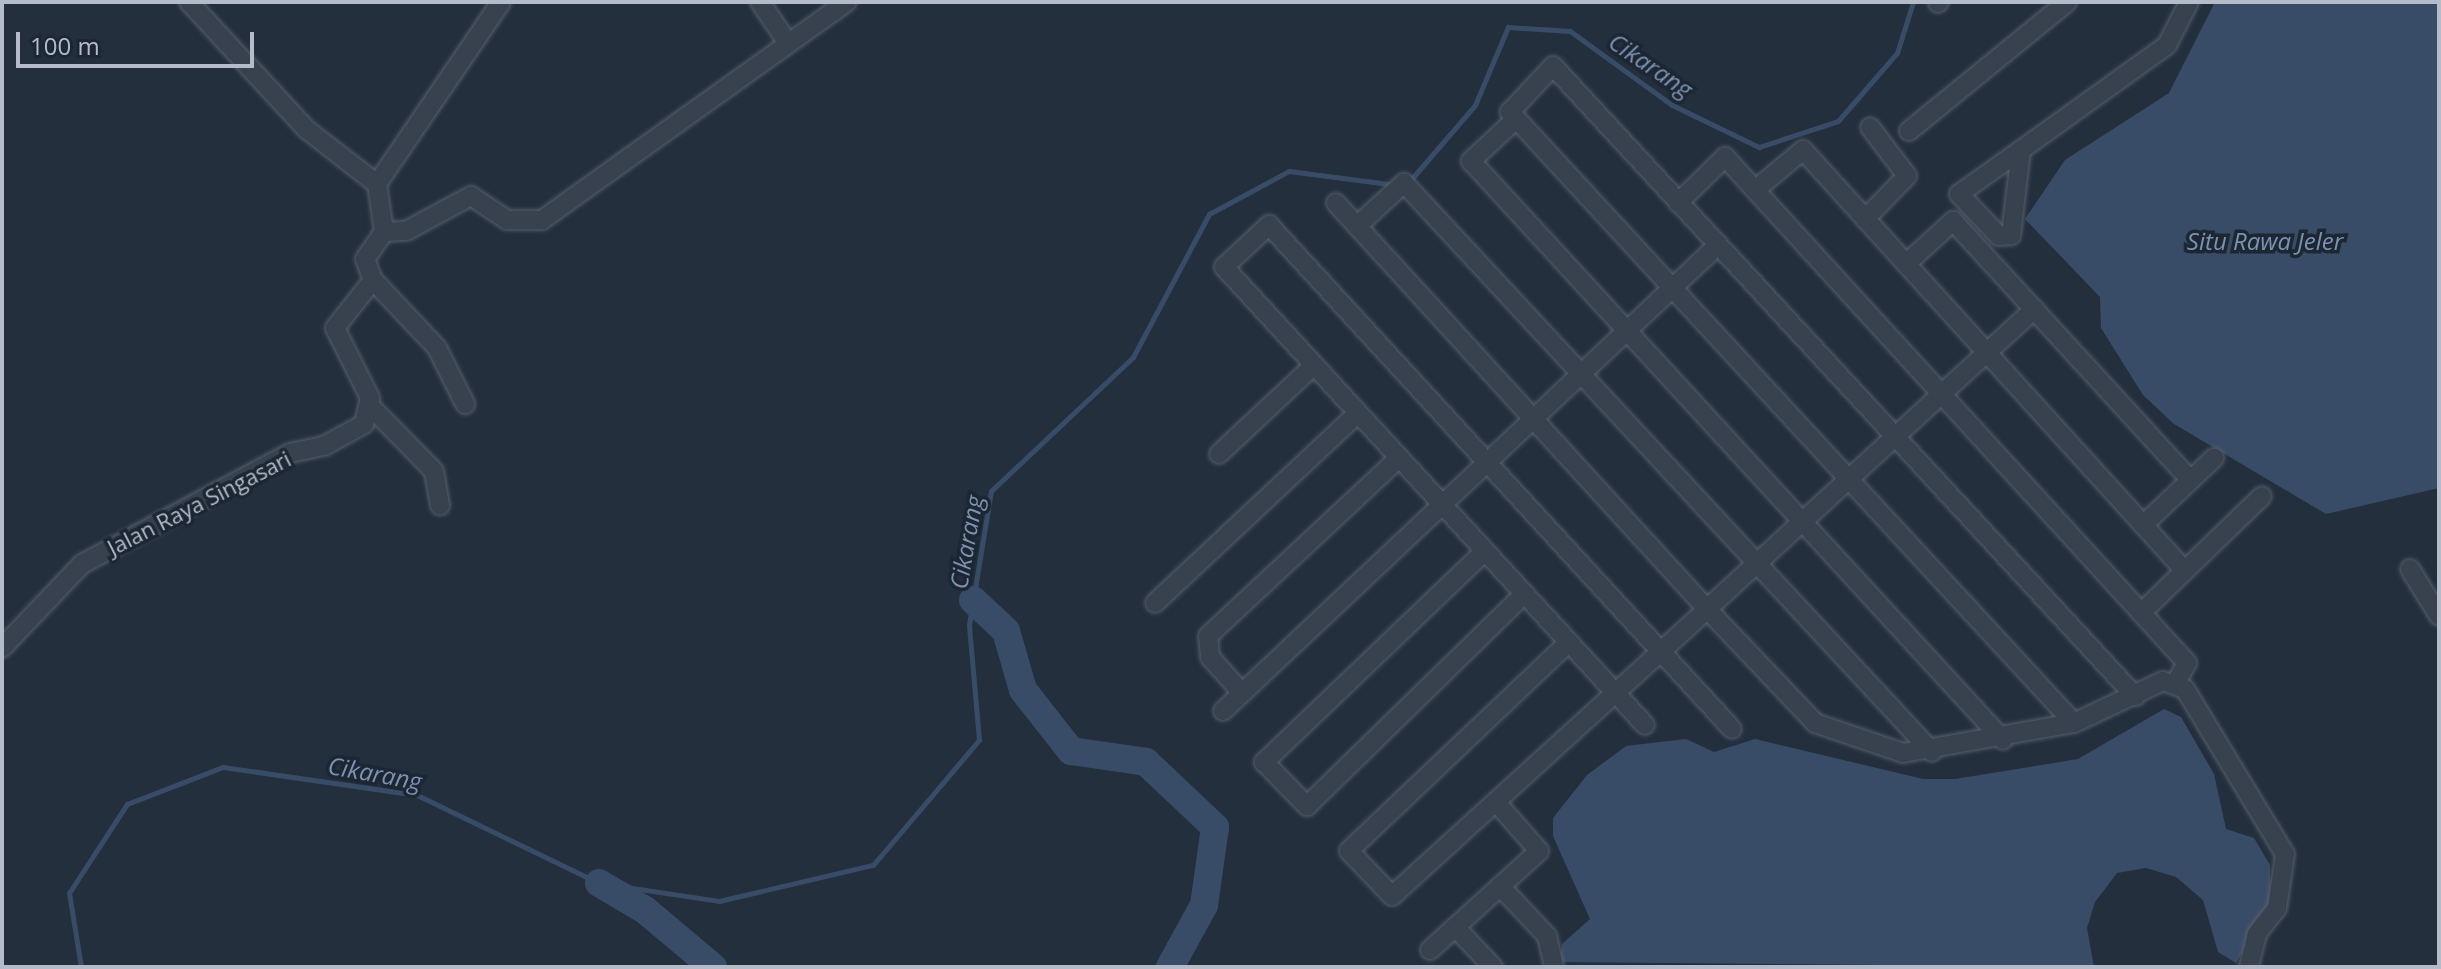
<!DOCTYPE html>
<html>
<head>
<meta charset="utf-8">
<style>
	body { margin:0 }
	#map { position:relative; width:2441px; height:969px; overflow:hidden; background:#242f3e; font-family:"Open Sans",sans-serif }
	div>[style] { position:absolute }
	.water>* { inset:0; background:#394c67 }
	.stream>* { height:5px; margin:-2.5px; padding:0 2.5px; transform-origin:2.5px; border-radius:2.5px; background:#394c67 }
	.river>* { height:28px; margin:-14px; padding:0 14px; transform-origin:14px; border-radius:14px; background:#394c67 }
	.roads { filter:drop-shadow(0 0 2px #565f6c) drop-shadow(0 0 2px #565f6c) }
	.minor>* { height:18px; margin:-9px; padding:0 9px; transform-origin:9px; border-radius:9px; background:#38414e }
	span { translate:-50% -50%; white-space:nowrap; text-align:center; line-height:1.15; -webkit-text-stroke:7px #1d2633; paint-order:stroke }
	.street-label { font-size:22px; color:#b4bcc9 }
	.water-label { font-size:24px; color:#7c92b1; font-style:italic }
	.frame { position:absolute; inset:0; border:4px solid #b4bcc9; pointer-events:none }
	.scale { position:absolute; left:16px; top:32px; width:238px; height:36px; box-sizing:border-box; border:4px solid #b4bcc9; border-top:0; padding-left:10px; font-size:24px; line-height:28px; white-space:nowrap; color:#b4bcc9; -webkit-text-stroke:6px #1d2633; paint-order:stroke }
</style>
</head>
<body>
<div id="map">
	<div class="water">
		<i style="clip-path:polygon(2215px 2px,2439px 2px,2439px 488px,2326px 514px,2174px 424px,2143px 395px,2101px 328px,2100px 297px,2025px 219px,2065px 160px,2169px 93px)"></i>
		<i style="clip-path:polygon(2164px 709px,2181px 717px,2214px 774px,2226px 829px,2254px 838px,2270px 865px,2270px 903px,2236px 963px,2218px 952px,2203px 900px,2176px 877px,2146px 868px,2117px 873px,2095px 902px,2087px 928px,2094px 967px,1560px 962px,1562px 944px,1590px 919px,1553px 836px,1553px 818px,1587px 775px,1626px 746px,1686px 739px,1714px 752px,1755px 739px,1923px 779px,1955px 779px,2078px 759px)"></i>
	</div>
	<div class="stream">
		<i style="left:1408px;top:183px;width:103px;rotate:-49.3deg"></i>
		<i style="left:1475px;top:105px;width:85px;rotate:-67.1deg"></i>
		<i style="left:1508px;top:27px;width:62px;rotate:3.7deg"></i>
		<i style="left:1570px;top:31px;width:126px;rotate:36deg"></i>
		<i style="left:1672px;top:105px;width:97px;rotate:25.8deg"></i>
		<i style="left:1759px;top:147px;width:83px;rotate:-18.2deg"></i>
		<i style="left:1838px;top:121px;width:90px;rotate:-49.1deg"></i>
		<i style="left:1897px;top:53px;width:53px;rotate:-72.6deg"></i>
		<i style="left:81px;top:967px;width:75px;rotate:-99.2deg"></i>
		<i style="left:69px;top:893px;width:106px;rotate:-56.9deg"></i>
		<i style="left:127px;top:804px;width:103px;rotate:-21.1deg"></i>
		<i style="left:223px;top:767px;width:196px;rotate:8.2deg"></i>
		<i style="left:417px;top:795px;width:202px;rotate:25.8deg"></i>
		<i style="left:599px;top:883px;width:121px;rotate:8.5deg"></i>
		<i style="left:719px;top:901px;width:158px;rotate:-13.2deg"></i>
		<i style="left:873px;top:865px;width:164px;rotate:-49.7deg"></i>
		<i style="left:979px;top:740px;width:115px;rotate:-95deg"></i>
		<i style="left:969px;top:625px;width:136px;rotate:-80.7deg"></i>
		<i style="left:991px;top:491px;width:195px;rotate:-43.3deg"></i>
		<i style="left:1133px;top:357px;width:162px;rotate:-62deg"></i>
		<i style="left:1209px;top:214px;width:91px;rotate:-28.3deg"></i>
		<i style="left:1289px;top:171px;width:108px;rotate:7.5deg"></i>
	</div>
	<div class="river">
		<i style="left:973px;top:600px;width:45px;rotate:43.2deg"></i>
		<i style="left:1006px;top:631px;width:61px;rotate:73.9deg"></i>
		<i style="left:1023px;top:690px;width:78px;rotate:51.8deg"></i>
		<i style="left:1071px;top:751px;width:76px;rotate:8.3deg"></i>
		<i style="left:1146px;top:762px;width:95px;rotate:43.3deg"></i>
		<i style="left:1215px;top:827px;width:79px;rotate:98deg"></i>
		<i style="left:1204px;top:905px;width:71px;rotate:118.7deg"></i>
		<i style="left:599px;top:883px;width:53px;rotate:30.4deg"></i>
		<i style="left:645px;top:910px;width:89px;rotate:40deg"></i>
	</div>
	<div class="roads">
		<div class="minor">
			<i style="left:189px;top:2px;width:173px;rotate:47.3deg"></i>
			<i style="left:306px;top:129px;width:90px;rotate:37.8deg"></i>
			<i style="left:760px;top:2px;width:50px;rotate:55.7deg"></i>
			<i style="left:1938px;top:3px;width:1px;rotate:-45deg"></i>
			<i style="left:1516px;top:119px;width:62px;rotate:137deg"></i>
			<i style="left:1471px;top:161px;width:786px;rotate:47.42deg"></i>
			<i style="left:1909px;top:131px;width:204px;rotate:-39.2deg"></i>
			<i style="left:2021px;top:150px;width:86px;rotate:96.7deg"></i>
			<i style="left:2011px;top:235px;width:12px;rotate:175deg"></i>
			<i style="left:1999px;top:236px;width:58px;rotate:-133.6deg"></i>
			<i style="left:1959px;top:194px;width:76px;rotate:-35.4deg"></i>
			<i style="left:2021px;top:150px;width:180px;rotate:-35.7deg"></i>
			<i style="left:2167px;top:45px;width:48px;rotate:-62.9deg"></i>
			<i style="left:1755px;top:190px;width:62px;rotate:-39.8deg"></i>
			<i style="left:1803px;top:150px;width:568px;rotate:47.78deg"></i>
			<i style="left:1336px;top:203px;width:550px;rotate:47.58deg"></i>
			<i style="left:1707px;top:609px;width:444px;rotate:-42.5deg"></i>
			<i style="left:1678px;top:203px;width:66px;rotate:-44.4deg"></i>
			<i style="left:1725px;top:157px;width:685px;rotate:47.6deg"></i>
			<i style="left:2187px;top:663px;width:24px;rotate:120deg"></i>
			<i style="left:1865px;top:219px;width:60px;rotate:-45.7deg"></i>
			<i style="left:1907px;top:176px;width:61px;rotate:-127.1deg"></i>
			<i style="left:1357px;top:226px;width:64px;rotate:-42.5deg"></i>
			<i style="left:1404px;top:183px;width:776px;rotate:47.14deg"></i>
			<i style="left:384px;top:232px;width:22px;rotate:-3deg"></i>
			<i style="left:406px;top:231px;width:74px;rotate:-28.3deg"></i>
			<i style="left:471px;top:196px;width:43px;rotate:33.7deg"></i>
			<i style="left:507px;top:220px;width:35px"></i>
			<i style="left:542px;top:220px;width:375px;rotate:-35.6deg"></i>
			<i style="left:1906px;top:264px;width:64px;rotate:-42.5deg"></i>
			<i style="left:1953px;top:221px;width:351px;rotate:47.5deg"></i>
			<i style="left:373px;top:280px;width:93px;rotate:46.7deg"></i>
			<i style="left:437px;top:348px;width:63px;rotate:63.4deg"></i>
			<i style="left:372px;top:408px;width:88px;rotate:45.5deg"></i>
			<i style="left:434px;top:471px;width:35px;rotate:80deg"></i>
			<i style="left:1219px;top:454px;width:130px;rotate:-43.1deg"></i>
			<i style="left:2143px;top:525px;width:98px;rotate:-43.3deg"></i>
			<i style="left:1485px;top:551px;width:306px;rotate:136.3deg"></i>
			<i style="left:1264px;top:762px;width:62px;rotate:45.7deg"></i>
			<i style="left:1307px;top:806px;width:303px;rotate:-44.3deg"></i>
			<i style="left:2410px;top:569px;width:55px;rotate:58.3deg"></i>
			<i style="left:1155px;top:603px;width:278px;rotate:-43.1deg"></i>
			<i style="left:2141px;top:613px;width:168px;rotate:-44deg"></i>
			<i style="left:1569px;top:642px;width:303px;rotate:136.5deg"></i>
			<i style="left:1349px;top:851px;width:62px;rotate:46.3deg"></i>
			<i style="left:1392px;top:896px;width:426px;rotate:-42.3deg"></i>
			<i style="left:1707px;top:609px;width:157px;rotate:46.5deg"></i>
			<i style="left:1815px;top:723px;width:93px;rotate:18.8deg"></i>
			<i style="left:1903px;top:753px;width:174px;rotate:-10deg"></i>
			<i style="left:2074px;top:723px;width:98px;rotate:-25.3deg"></i>
			<i style="left:2163px;top:681px;width:23px;rotate:20deg"></i>
			<i style="left:2185px;top:689px;width:193px;rotate:58.8deg"></i>
			<i style="left:2285px;top:854px;width:55px;rotate:98.4deg"></i>
			<i style="left:2277px;top:908px;width:33px;rotate:128deg"></i>
			<i style="left:2257px;top:934px;width:34px;rotate:104deg"></i>
			<i style="left:2px;top:648px;width:116px;rotate:-46.4deg"></i>
			<i style="left:82px;top:564px;width:236px;rotate:-28.1deg"></i>
			<i style="left:290px;top:453px;width:35px;rotate:-12deg"></i>
			<i style="left:324px;top:446px;width:46px;rotate:-28.8deg"></i>
			<i style="left:364px;top:424px;width:27px;rotate:-77deg"></i>
			<i style="left:370px;top:398px;width:78px;rotate:-116.6deg"></i>
			<i style="left:335px;top:328px;width:61px;rotate:-51.6deg"></i>
			<i style="left:373px;top:280px;width:22px;rotate:-111deg"></i>
			<i style="left:365px;top:259px;width:33px;rotate:-55deg"></i>
			<i style="left:384px;top:232px;width:49px;rotate:-98.3deg"></i>
			<i style="left:377px;top:184px;width:220px;rotate:-55.7deg"></i>
			<i style="left:1242px;top:693px;width:48px;rotate:-131.6deg"></i>
			<i style="left:1210px;top:657px;width:21px;rotate:-95deg"></i>
			<i style="left:1208px;top:636px;width:261px;rotate:-43deg"></i>
			<i style="left:1223px;top:711px;width:678px;rotate:-43.27deg"></i>
			<i style="left:2074px;top:723px;width:832px;rotate:-132.71deg"></i>
			<i style="left:1510px;top:112px;width:63px;rotate:-46.9deg"></i>
			<i style="left:1553px;top:66px;width:858px;rotate:47.27deg"></i>
			<i style="left:1645px;top:725px;width:622px;rotate:-132.59deg"></i>
			<i style="left:1224px;top:267px;width:62px;rotate:-43deg"></i>
			<i style="left:1269px;top:225px;width:684px;rotate:47.43deg"></i>
			<i style="left:1500px;top:886px;width:69px;rotate:46.8deg"></i>
			<i style="left:1547px;top:936px;width:32px;rotate:77deg"></i>
			<i style="left:1455px;top:927px;width:55px;rotate:46.5deg"></i>
			<i style="left:1430px;top:950px;width:147px;rotate:-42.2deg"></i>
			<i style="left:1539px;top:851px;width:65px;rotate:-131.3deg"></i>
		</div>
	</div>
	<div class="street-label">
		<span style="left:199px;top:503px;rotate:-27deg">Jalan Raya Singasari</span>
	</div>
	<div class="water-label">
		<span style="left:1651px;top:65px;rotate:34deg">Cikarang</span>
		<span style="left:2265px;top:241px">Situ Rawa Jeler</span>
		<span style="left:966px;top:542px;rotate:-80deg">Cikarang</span>
		<span style="left:375px;top:773px;rotate:10deg">Cikarang</span>
	</div>
	<div class="frame"></div>
	<div class="scale">100 m</div>
</div>
</body>
</html>
